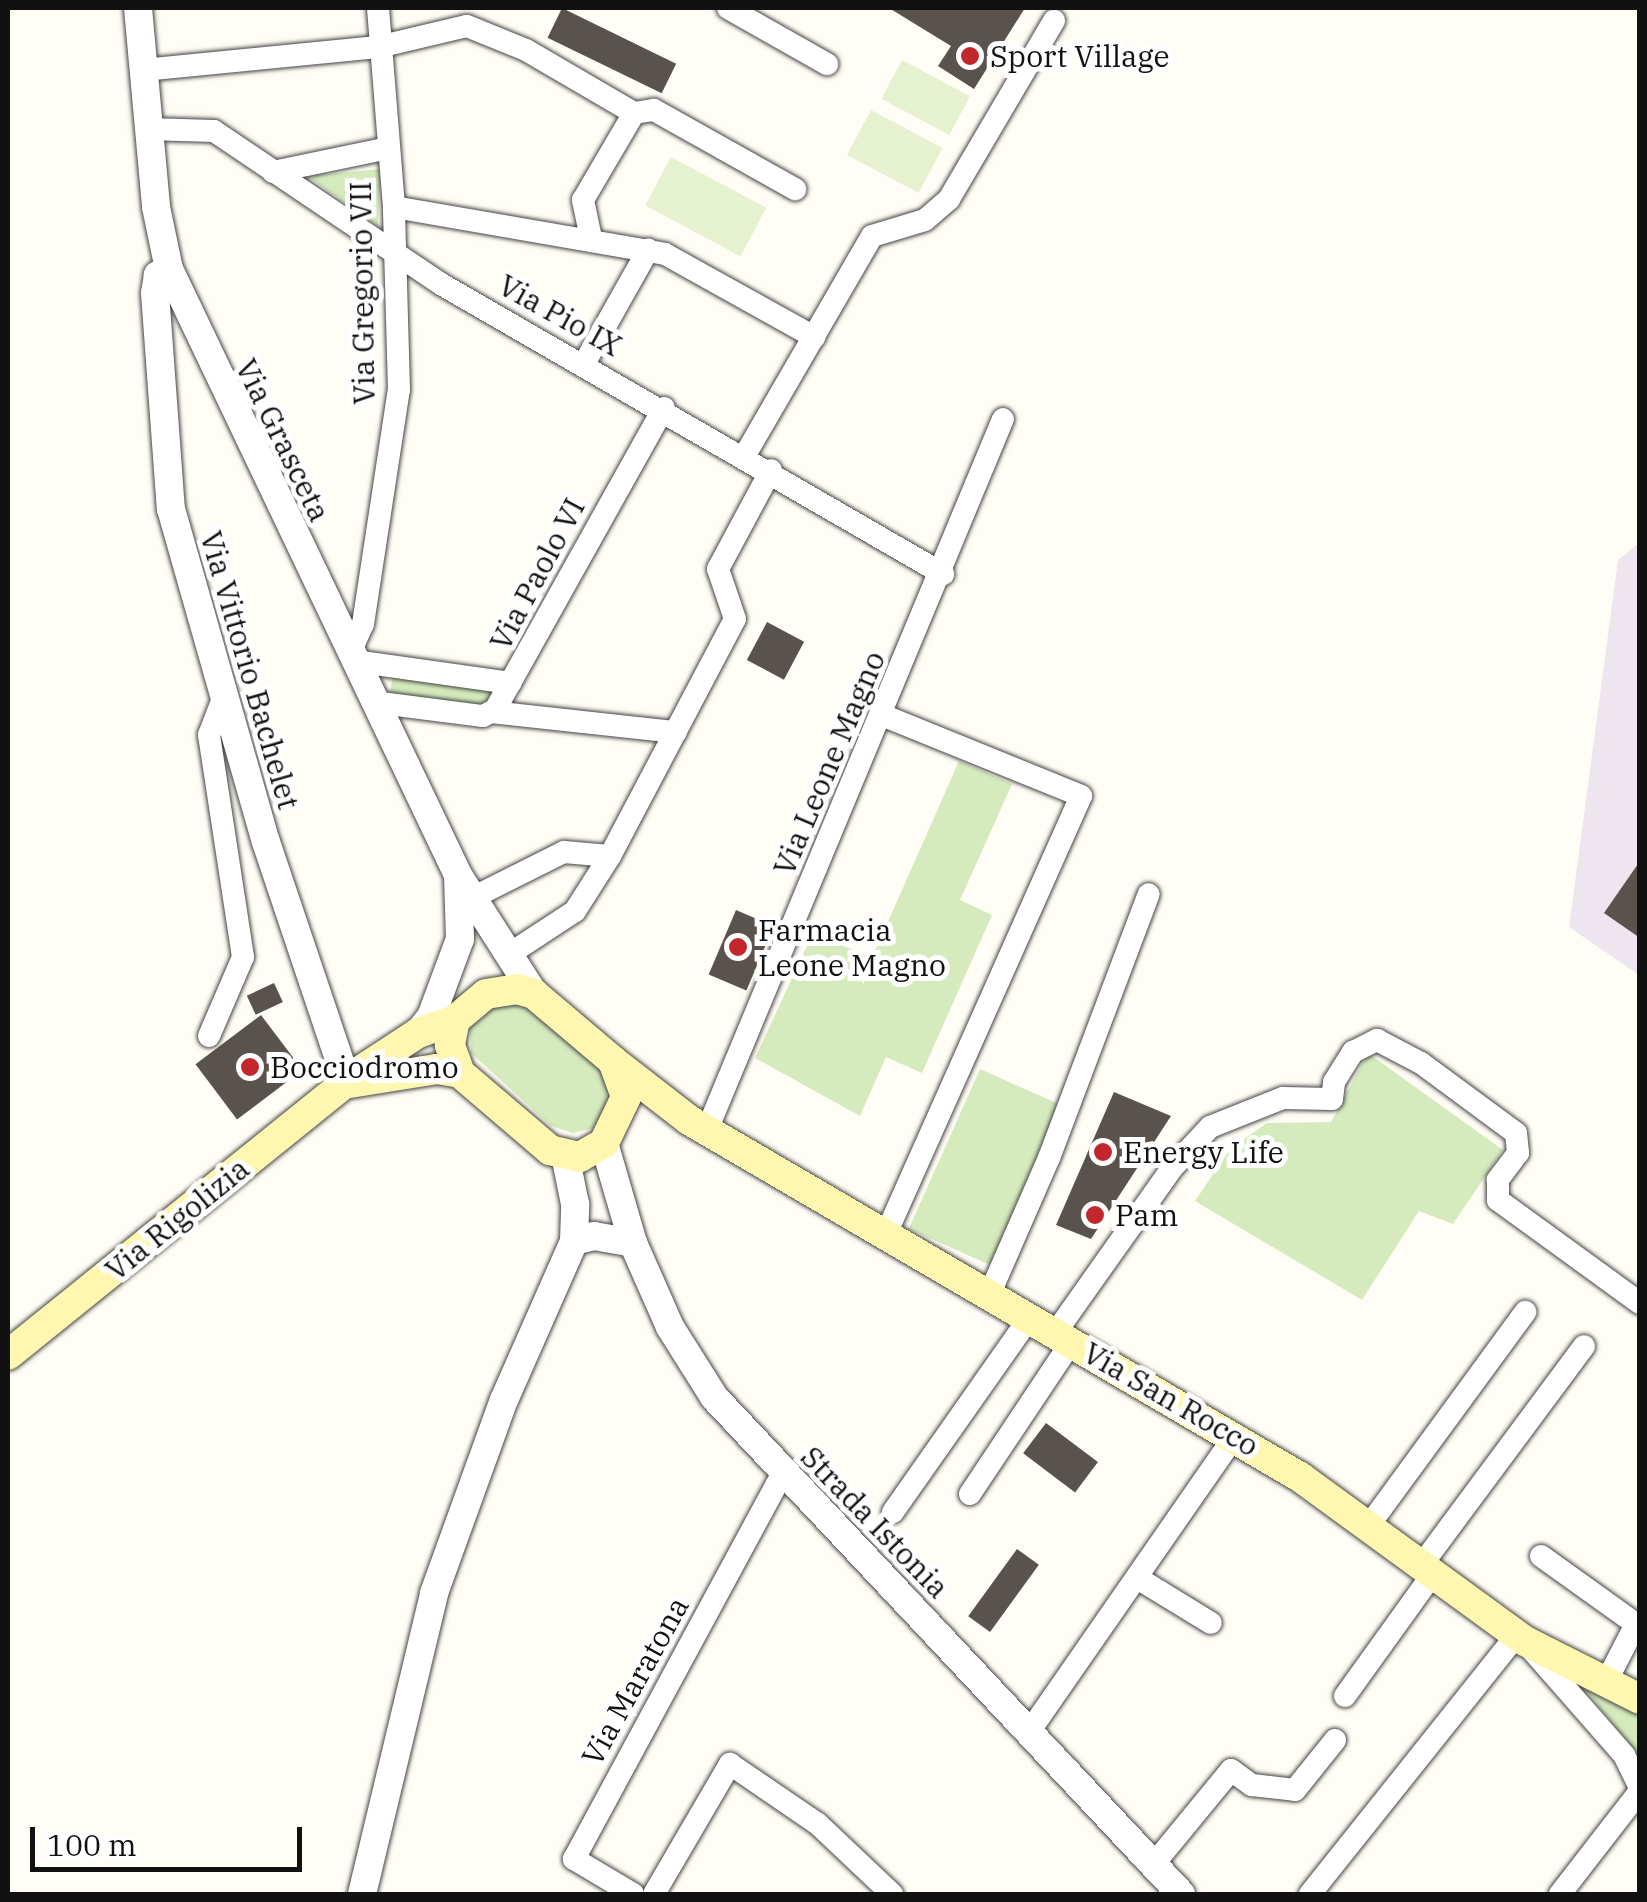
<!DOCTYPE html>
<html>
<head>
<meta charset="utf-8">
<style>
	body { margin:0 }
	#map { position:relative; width:1647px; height:1902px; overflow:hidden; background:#fffdf5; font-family:"IBM Plex Serif",serif }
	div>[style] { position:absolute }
	.industrial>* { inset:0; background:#eee6ef }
	.green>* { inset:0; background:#d5ebbd; transform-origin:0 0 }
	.pitch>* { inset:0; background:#e6f2cf; transform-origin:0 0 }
	.building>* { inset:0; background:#5a524d; transform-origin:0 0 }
	.roads { filter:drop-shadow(0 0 2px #444) drop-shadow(0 0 2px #444) }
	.minor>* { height:22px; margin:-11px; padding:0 11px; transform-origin:11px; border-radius:11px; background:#fff }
	.tertiary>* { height:28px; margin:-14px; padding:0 14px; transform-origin:14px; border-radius:14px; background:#fff }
	.secondary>* { height:30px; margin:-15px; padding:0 15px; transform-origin:15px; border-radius:15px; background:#fff6b0 }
	.dots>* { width:28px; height:28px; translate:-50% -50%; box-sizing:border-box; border:5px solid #fff; border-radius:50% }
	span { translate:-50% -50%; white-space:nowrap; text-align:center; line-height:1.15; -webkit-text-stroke:10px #fff; paint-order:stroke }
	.poi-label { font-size:30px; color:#111 }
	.left { translate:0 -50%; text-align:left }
	.street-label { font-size:30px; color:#111 }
	.frame { position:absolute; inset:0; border:10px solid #111; pointer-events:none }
	.scale { position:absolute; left:30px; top:1827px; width:272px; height:45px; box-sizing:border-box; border:5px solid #111; border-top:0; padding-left:12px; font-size:30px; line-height:35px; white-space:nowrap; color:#111; -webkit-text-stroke:8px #fff; paint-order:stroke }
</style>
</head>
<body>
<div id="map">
	<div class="industrial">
		<i style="clip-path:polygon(1639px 543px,1639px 975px,1569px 927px,1618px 560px)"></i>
	</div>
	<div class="green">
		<i style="clip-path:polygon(381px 169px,378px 226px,307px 176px)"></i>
		<i style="left:394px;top:670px;width:101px;height:28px;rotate:10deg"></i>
		<i style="clip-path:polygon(959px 761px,1012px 784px,960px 900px,992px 915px,922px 1073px,886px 1057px,860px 1116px,755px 1058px,813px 933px,872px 958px)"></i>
		<i style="clip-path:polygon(502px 1001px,524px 1007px,604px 1071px,612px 1091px,608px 1112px,594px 1128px,573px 1133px,551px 1126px,471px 1053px,470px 1025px,478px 1012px)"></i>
		<i style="clip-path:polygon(1368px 1053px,1503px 1150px,1453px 1224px,1419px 1211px,1362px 1300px,1195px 1201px,1230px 1149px,1267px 1123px,1331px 1122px)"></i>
		<i style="left:980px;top:1069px;width:93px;height:175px;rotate:24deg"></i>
		<i style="clip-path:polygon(1574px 1676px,1639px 1710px,1639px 1756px)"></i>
	</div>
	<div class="pitch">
		<i style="left:902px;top:60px;width:77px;height:44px;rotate:28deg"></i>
		<i style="left:871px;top:110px;width:81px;height:51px;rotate:28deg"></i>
		<i style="left:671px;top:157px;width:108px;height:55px;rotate:28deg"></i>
	</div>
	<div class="building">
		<i style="left:562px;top:8px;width:127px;height:33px;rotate:26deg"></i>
		<i style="clip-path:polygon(889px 8px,1025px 8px,974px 89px,938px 66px,951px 46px)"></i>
		<i style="left:767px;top:622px;width:42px;height:43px;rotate:28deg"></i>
		<i style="clip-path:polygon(1640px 861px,1640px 938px,1604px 913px)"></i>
		<i style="left:736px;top:910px;width:41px;height:70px;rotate:23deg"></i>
		<i style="left:274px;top:983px;width:21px;height:30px;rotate:65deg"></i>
		<i style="left:261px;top:1015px;width:69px;height:82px;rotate:53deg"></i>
		<i style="clip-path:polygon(1114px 1092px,1171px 1116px,1091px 1239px,1056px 1225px)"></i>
		<i style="left:1046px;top:1423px;width:65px;height:38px;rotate:37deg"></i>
		<i style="left:1017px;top:1549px;width:27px;height:83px;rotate:36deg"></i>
	</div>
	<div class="roads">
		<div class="minor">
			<i style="left:728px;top:8px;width:114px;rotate:29.5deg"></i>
			<i style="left:143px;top:70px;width:236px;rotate:-5.6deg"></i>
			<i style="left:378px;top:47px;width:91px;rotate:-13.3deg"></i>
			<i style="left:467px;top:26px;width:64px;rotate:22.1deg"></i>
			<i style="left:526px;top:50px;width:125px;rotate:30.3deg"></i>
			<i style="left:634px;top:113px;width:20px;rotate:-9deg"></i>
			<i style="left:654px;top:110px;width:162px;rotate:29.3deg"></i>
			<i style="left:148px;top:129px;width:66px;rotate:1.7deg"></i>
			<i style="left:214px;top:131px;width:274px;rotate:34deg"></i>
			<i style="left:441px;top:284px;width:580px;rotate:30.01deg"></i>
			<i style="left:273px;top:172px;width:118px;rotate:-11.7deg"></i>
			<i style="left:394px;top:207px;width:275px;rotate:9.8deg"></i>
			<i style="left:665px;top:254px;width:171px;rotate:29.1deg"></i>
			<i style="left:591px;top:238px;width:39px;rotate:-102deg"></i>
			<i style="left:583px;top:200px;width:101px;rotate:-59.6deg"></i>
			<i style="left:585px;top:362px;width:129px;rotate:-60.6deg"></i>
			<i style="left:745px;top:455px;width:253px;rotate:-59.9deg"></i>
			<i style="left:872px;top:236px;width:55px;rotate:-16.8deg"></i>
			<i style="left:925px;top:220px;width:32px;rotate:-41deg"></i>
			<i style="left:949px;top:199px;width:207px;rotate:-59.5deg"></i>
			<i style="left:350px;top:653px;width:32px;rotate:-66deg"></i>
			<i style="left:363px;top:624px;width:237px;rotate:-81.3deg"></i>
			<i style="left:399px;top:390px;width:183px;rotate:-91.6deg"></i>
			<i style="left:394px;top:207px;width:200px;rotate:-94.6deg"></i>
			<i style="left:354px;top:661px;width:158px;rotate:8deg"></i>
			<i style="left:373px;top:702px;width:111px;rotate:7.3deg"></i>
			<i style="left:483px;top:716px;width:13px;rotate:-27deg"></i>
			<i style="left:495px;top:710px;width:346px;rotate:-60.8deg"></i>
			<i style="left:491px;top:712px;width:186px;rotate:6.2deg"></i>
			<i style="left:882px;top:715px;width:215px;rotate:22.1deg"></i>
			<i style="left:1081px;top:796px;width:477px;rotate:114deg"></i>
			<i style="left:474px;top:897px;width:101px;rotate:-26.6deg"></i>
			<i style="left:564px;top:852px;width:46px;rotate:5deg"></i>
			<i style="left:610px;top:856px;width:268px;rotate:-62.2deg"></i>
			<i style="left:735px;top:619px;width:53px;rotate:-108.8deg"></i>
			<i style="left:718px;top:569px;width:112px;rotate:-61.8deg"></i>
			<i style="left:508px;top:955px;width:80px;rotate:-33.3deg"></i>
			<i style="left:575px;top:911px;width:65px;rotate:-57.5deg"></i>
			<i style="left:209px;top:1036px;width:86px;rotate:-66.7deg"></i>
			<i style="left:243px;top:957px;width:225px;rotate:-98.7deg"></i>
			<i style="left:209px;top:735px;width:40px;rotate:-69deg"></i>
			<i style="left:707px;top:1130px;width:770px;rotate:-67.4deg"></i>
			<i style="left:990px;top:1293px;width:147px;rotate:-66.4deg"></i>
			<i style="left:1049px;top:1158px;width:282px;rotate:-69.3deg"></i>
			<i style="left:1056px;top:1332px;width:201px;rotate:-54.7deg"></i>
			<i style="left:1172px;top:1168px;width:56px;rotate:-47.2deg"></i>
			<i style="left:1210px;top:1127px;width:79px;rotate:-21.7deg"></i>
			<i style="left:1283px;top:1098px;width:49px;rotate:1.2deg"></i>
			<i style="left:1332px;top:1099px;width:17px;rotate:-83deg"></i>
			<i style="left:1334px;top:1082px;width:36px;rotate:-58deg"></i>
			<i style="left:1353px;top:1052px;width:27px;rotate:-27deg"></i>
			<i style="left:1377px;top:1040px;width:50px;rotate:27.6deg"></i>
			<i style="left:1421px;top:1063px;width:118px;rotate:36.4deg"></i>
			<i style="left:1516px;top:1133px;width:20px;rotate:84deg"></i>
			<i style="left:1518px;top:1153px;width:34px;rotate:127deg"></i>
			<i style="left:1498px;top:1180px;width:20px;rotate:90deg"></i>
			<i style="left:1498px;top:1200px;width:175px;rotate:36deg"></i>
			<i style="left:970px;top:1494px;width:184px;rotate:-56.3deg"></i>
			<i style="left:893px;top:1512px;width:240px;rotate:-54.9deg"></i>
			<i style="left:1370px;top:1524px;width:263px;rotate:-53.8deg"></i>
			<i style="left:1541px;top:1556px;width:117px;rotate:35.6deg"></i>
			<i style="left:1636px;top:1624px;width:65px;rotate:117.3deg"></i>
			<i style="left:1423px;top:1563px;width:270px;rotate:-53.4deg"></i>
			<i style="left:1139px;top:1579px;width:84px;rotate:31.4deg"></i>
			<i style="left:1532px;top:1650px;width:140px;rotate:48.8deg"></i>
			<i style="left:1624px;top:1755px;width:37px;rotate:64deg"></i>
			<i style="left:1345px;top:1696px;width:153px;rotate:-54.3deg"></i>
			<i style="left:1029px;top:1732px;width:361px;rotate:-55.2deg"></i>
			<i style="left:1153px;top:1865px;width:123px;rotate:-50.6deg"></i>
			<i style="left:1231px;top:1770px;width:26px;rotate:36deg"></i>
			<i style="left:1252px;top:1785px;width:43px;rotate:6.6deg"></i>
			<i style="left:1295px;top:1790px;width:64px;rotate:-51.3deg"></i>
			<i style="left:633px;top:1894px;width:69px;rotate:-149.3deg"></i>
			<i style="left:574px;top:1859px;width:440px;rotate:-61.6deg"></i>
			<i style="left:654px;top:1894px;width:151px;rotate:-59.7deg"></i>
			<i style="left:730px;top:1764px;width:107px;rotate:34.3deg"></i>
			<i style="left:818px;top:1824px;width:102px;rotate:43.4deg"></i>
			<i style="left:1310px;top:1894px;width:332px;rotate:-51.4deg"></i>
			<i style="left:1560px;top:1894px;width:130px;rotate:-52.2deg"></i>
		</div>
		<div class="tertiary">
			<i style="left:138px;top:8px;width:200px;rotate:84.8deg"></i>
			<i style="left:156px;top:207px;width:63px;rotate:78.2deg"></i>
			<i style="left:169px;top:269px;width:671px;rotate:64.5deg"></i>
			<i style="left:458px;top:875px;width:141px;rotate:57.4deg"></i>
			<i style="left:169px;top:269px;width:13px;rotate:151deg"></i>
			<i style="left:158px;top:275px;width:18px;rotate:99deg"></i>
			<i style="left:155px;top:293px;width:217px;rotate:85.8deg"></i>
			<i style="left:171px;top:509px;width:346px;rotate:74.1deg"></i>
			<i style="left:266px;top:842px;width:254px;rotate:71.4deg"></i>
			<i style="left:418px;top:1033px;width:21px;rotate:-51deg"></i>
			<i style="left:431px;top:1017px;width:83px;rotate:-69.6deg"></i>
			<i style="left:460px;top:939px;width:63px;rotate:-91.8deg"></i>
			<i style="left:604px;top:1143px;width:104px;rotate:73.8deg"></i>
			<i style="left:633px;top:1243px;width:92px;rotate:66.2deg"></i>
			<i style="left:670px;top:1327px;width:83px;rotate:57.8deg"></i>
			<i style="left:714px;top:1397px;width:682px;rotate:46.78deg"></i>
			<i style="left:574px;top:1241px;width:21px;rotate:-14deg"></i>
			<i style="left:594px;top:1236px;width:40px;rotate:10deg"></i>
			<i style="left:362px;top:1894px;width:309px;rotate:-76.5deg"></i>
			<i style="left:434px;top:1593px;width:205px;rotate:-70.1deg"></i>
			<i style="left:504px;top:1400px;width:174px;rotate:-66.2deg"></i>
			<i style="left:574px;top:1241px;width:37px;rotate:-88deg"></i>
			<i style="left:575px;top:1204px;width:50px;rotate:-101.5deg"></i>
		</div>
		<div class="secondary">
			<i style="left:613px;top:1061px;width:96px;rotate:37.8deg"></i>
			<i style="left:689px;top:1120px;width:708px;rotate:30.3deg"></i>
			<i style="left:1300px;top:1477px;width:278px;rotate:36.1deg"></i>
			<i style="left:1525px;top:1641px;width:129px;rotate:26.8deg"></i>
			<i style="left:350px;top:1083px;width:87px;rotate:-9.2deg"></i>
			<i style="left:436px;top:1069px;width:24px;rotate:9deg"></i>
			<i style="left:8px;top:1355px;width:449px;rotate:-38.9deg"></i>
			<i style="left:357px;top:1073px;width:73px;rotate:-33.3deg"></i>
			<i style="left:418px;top:1033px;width:39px;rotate:-19deg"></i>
			<i style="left:455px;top:1020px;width:40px;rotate:-40deg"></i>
			<i style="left:486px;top:994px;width:31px;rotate:-9deg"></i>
			<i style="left:517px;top:989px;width:18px;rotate:16deg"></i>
			<i style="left:534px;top:994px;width:104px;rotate:40.3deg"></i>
			<i style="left:613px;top:1061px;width:38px;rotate:70deg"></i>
			<i style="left:626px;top:1097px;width:51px;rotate:115.6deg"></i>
			<i style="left:604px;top:1143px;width:28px;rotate:150deg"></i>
			<i style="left:580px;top:1157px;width:31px;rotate:-167deg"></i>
			<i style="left:550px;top:1150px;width:118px;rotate:-139.5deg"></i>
			<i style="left:460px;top:1073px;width:30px;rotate:-110deg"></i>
			<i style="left:450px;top:1045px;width:25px;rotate:-79deg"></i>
		</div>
	</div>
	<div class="dots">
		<i style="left:970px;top:56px;background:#c4262e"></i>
		<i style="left:738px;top:947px;background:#c4262e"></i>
		<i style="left:250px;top:1067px;background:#c4262e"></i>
		<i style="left:1103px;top:1152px;background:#c4262e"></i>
		<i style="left:1095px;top:1215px;background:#c4262e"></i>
	</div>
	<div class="poi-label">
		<span class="left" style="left:990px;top:56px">Sport Village</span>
		<span class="left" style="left:758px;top:947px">Farmacia<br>Leone Magno</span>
		<span class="left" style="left:270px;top:1067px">Bocciodromo</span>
		<span class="left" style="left:1123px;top:1152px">Energy Life</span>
		<span class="left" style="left:1115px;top:1215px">Pam</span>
	</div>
	<div class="street-label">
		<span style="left:362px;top:293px;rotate:-91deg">Via Gregorio VII</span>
		<span style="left:560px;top:315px;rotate:29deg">Via Pio IX</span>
		<span style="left:283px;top:440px;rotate:64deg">Via Grasceta</span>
		<span style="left:537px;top:574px;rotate:-62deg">Via Paolo VI</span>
		<span style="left:250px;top:670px;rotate:74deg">Via Vittorio Bachelet</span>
		<span style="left:829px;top:763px;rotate:-67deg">Via Leone Magno</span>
		<span style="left:177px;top:1219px;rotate:-39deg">Via Rigolizia</span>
		<span style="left:1171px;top:1399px;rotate:30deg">Via San Rocco</span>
		<span style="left:875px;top:1522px;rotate:46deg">Strada Istonia</span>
		<span style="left:635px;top:1681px;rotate:-61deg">Via Maratona</span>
	</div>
	<div class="frame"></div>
	<div class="scale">100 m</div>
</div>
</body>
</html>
